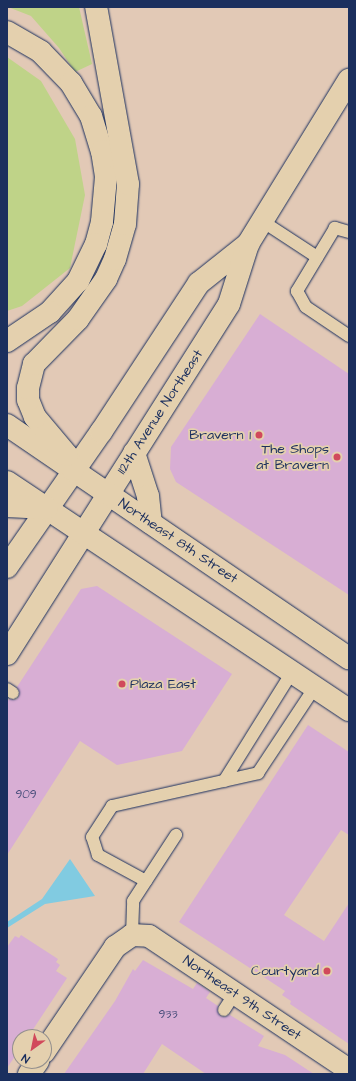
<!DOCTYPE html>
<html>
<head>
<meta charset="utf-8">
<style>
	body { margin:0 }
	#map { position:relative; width:356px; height:1081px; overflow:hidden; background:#e2c9b6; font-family:"Architects Daughter",sans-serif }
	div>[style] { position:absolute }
	.green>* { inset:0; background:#bfd388 }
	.water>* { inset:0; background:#81cbe1 }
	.building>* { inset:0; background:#d8aed4 }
	.roads { filter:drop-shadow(0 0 1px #1b2f5e) drop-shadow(0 0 1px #1b2f5e) }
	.lane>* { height:12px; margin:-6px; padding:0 6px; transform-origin:6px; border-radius:6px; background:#e4d0ae }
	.street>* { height:22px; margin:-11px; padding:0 11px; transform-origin:11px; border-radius:11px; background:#e4d0ae }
	.secondary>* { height:22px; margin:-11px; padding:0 11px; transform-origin:11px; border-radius:11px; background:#e4d0ae }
	.primary>* { height:22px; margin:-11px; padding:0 11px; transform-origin:11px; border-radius:11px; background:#e4d0ae }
	.highway>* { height:22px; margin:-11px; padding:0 11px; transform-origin:11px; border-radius:11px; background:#e4d0ae }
	.dots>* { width:11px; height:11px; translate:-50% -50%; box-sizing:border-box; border:2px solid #e4d0ae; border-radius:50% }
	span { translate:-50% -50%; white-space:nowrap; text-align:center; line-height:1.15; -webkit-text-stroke:3.5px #e4d0ae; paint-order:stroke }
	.number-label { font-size:12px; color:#4a4f7c }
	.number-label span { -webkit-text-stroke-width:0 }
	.street-label { font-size:14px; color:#1b2f5e }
	.poi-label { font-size:14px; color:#1b2f5e }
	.right { translate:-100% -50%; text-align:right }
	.left { translate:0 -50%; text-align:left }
	.frame { position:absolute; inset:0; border:8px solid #1b2f5e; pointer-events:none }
	.north { position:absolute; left:12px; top:1029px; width:40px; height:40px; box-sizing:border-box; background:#e4d0ae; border:1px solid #94908e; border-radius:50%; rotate:213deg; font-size:11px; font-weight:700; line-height:16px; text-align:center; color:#1b2f5e }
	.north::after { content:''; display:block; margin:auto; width:14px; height:18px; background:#d1495b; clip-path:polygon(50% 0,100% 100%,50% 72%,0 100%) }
</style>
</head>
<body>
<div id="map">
	<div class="green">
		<i style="clip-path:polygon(8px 7px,79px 7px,92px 64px,75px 72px,59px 48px,31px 16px)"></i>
		<i style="clip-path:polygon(7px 57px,41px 81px,75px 139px,85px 195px,70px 268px,22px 306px,7px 311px)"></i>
	</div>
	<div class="water">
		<i style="clip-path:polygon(70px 859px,95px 896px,45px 904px,7px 928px,7px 922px,42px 899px)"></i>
	</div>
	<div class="building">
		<i style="clip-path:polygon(260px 314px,349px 374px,349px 595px,176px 482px,170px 469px,171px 447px)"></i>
		<i style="clip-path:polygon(97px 586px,232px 674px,182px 751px,117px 765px,80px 741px,7px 855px,7px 703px,9px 699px,16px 700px,19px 697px,17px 687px,81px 589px)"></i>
		<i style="clip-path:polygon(308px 725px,349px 752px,349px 835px,341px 830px,284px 915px,324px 941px,349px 903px,349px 1044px,290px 1004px,291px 1001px,282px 995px,285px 991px,179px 922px)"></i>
		<i style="clip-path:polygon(21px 935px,58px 959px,56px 962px,60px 965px,56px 971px,67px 978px,28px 1037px,20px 1037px,20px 1049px,7px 1068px,7px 947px,15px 936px,19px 938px)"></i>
		<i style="clip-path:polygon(143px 960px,193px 989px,197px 983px,210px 992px,206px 998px,218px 1006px,220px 1016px,224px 1017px,230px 1015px,264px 1036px,258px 1046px,285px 1055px,314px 1074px,206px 1074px,162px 1044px,143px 1074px,64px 1074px,115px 1001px,133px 969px,135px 971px)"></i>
	</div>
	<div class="roads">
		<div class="lane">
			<i style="left:262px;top:221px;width:66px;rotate:33.2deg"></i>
			<i style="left:349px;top:232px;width:15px;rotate:-164deg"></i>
			<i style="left:335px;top:228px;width:74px;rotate:121.1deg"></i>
			<i style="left:297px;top:291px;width:18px;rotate:61deg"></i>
			<i style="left:306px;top:307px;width:52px;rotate:34deg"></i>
			<i style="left:7px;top:689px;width:7px;rotate:34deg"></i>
			<i style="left:224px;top:781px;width:128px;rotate:-58deg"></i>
			<i style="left:146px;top:881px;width:55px;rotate:-151.6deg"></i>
			<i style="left:98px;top:855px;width:19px;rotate:-108deg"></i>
			<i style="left:92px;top:837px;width:37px;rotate:-57deg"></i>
			<i style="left:112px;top:806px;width:150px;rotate:-12.7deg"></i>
			<i style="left:258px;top:773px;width:103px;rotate:-56.5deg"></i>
			<i style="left:132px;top:935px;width:34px;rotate:-88deg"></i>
			<i style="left:133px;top:901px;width:79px;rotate:-56.9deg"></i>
			<i style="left:224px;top:1010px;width:20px;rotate:-57deg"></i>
		</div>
		<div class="street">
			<i style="left:44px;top:1052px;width:127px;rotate:-55.9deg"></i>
			<i style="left:115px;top:947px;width:21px;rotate:-35deg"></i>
			<i style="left:132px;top:935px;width:17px;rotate:3deg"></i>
			<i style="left:149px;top:936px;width:241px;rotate:33.8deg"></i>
			<i style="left:29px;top:1074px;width:16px;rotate:-55deg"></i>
		</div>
		<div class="secondary">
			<i style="left:7px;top:567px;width:165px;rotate:-55.2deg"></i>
			<i style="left:101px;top:432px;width:178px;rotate:-56.7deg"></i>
			<i style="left:199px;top:283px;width:63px;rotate:-38.5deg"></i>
			<i style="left:7px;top:654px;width:414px;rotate:-57.6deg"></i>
			<i style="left:229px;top:304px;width:63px;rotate:-72.4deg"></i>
			<i style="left:248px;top:244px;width:193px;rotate:-58.4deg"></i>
		</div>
		<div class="primary">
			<i style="left:7px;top:425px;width:414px;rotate:34.3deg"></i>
			<i style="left:134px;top:453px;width:45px;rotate:72deg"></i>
			<i style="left:148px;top:496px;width:27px;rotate:84deg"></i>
			<i style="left:7px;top:482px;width:411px;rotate:33.7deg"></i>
		</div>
		<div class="highway">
			<i style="left:7px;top:32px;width:39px;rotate:30deg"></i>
			<i style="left:41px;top:52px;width:43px;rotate:45.9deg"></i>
			<i style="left:71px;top:83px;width:39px;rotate:59deg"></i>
			<i style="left:91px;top:116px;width:37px;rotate:73deg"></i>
			<i style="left:102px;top:151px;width:26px;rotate:81deg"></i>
			<i style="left:106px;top:177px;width:45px;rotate:95.1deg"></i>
			<i style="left:102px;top:222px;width:23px;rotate:105deg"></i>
			<i style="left:96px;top:244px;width:41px;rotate:115.9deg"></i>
			<i style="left:78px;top:281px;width:42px;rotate:132.1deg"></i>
			<i style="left:50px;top:312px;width:52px;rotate:146deg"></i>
			<i style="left:73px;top:470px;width:16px;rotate:-112deg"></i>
			<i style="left:67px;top:455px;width:50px;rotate:-130.1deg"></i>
			<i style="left:35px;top:417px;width:18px;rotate:-112deg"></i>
			<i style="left:28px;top:400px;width:12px;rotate:-90deg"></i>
			<i style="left:28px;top:388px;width:25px;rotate:-76deg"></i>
			<i style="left:34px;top:364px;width:63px;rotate:-45.6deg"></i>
			<i style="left:78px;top:319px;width:49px;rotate:-55deg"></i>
			<i style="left:106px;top:279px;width:22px;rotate:-66deg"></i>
			<i style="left:115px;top:259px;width:36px;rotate:-74deg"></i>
			<i style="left:125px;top:224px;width:40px;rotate:-85.7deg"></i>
			<i style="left:128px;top:184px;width:180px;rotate:-100.2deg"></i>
			<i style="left:7px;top:506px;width:40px;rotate:2.9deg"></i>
		</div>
	</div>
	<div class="dots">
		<i style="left:259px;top:435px;background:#d1495b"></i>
		<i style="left:337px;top:457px;background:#d1495b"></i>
		<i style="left:122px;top:684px;background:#d1495b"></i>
		<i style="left:327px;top:971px;background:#d1495b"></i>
	</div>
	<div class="number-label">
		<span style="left:26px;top:795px">909</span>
		<span style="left:168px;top:1015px">933</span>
	</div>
	<div class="street-label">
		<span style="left:160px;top:412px;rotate:-57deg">112th Avenue Northeast</span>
		<span style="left:178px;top:541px;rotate:34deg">Northeast 8th Street</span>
		<span style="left:242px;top:998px;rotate:34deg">Northeast 9th Street</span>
	</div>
	<div class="poi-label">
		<span class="right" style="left:251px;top:435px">Bravern 1</span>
		<span class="right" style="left:329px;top:457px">The Shops<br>at Bravern</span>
		<span class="left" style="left:130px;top:684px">Plaza East</span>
		<span class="right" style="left:319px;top:971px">Courtyard</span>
	</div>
	<div class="frame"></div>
	<div class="north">N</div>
</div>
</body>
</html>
